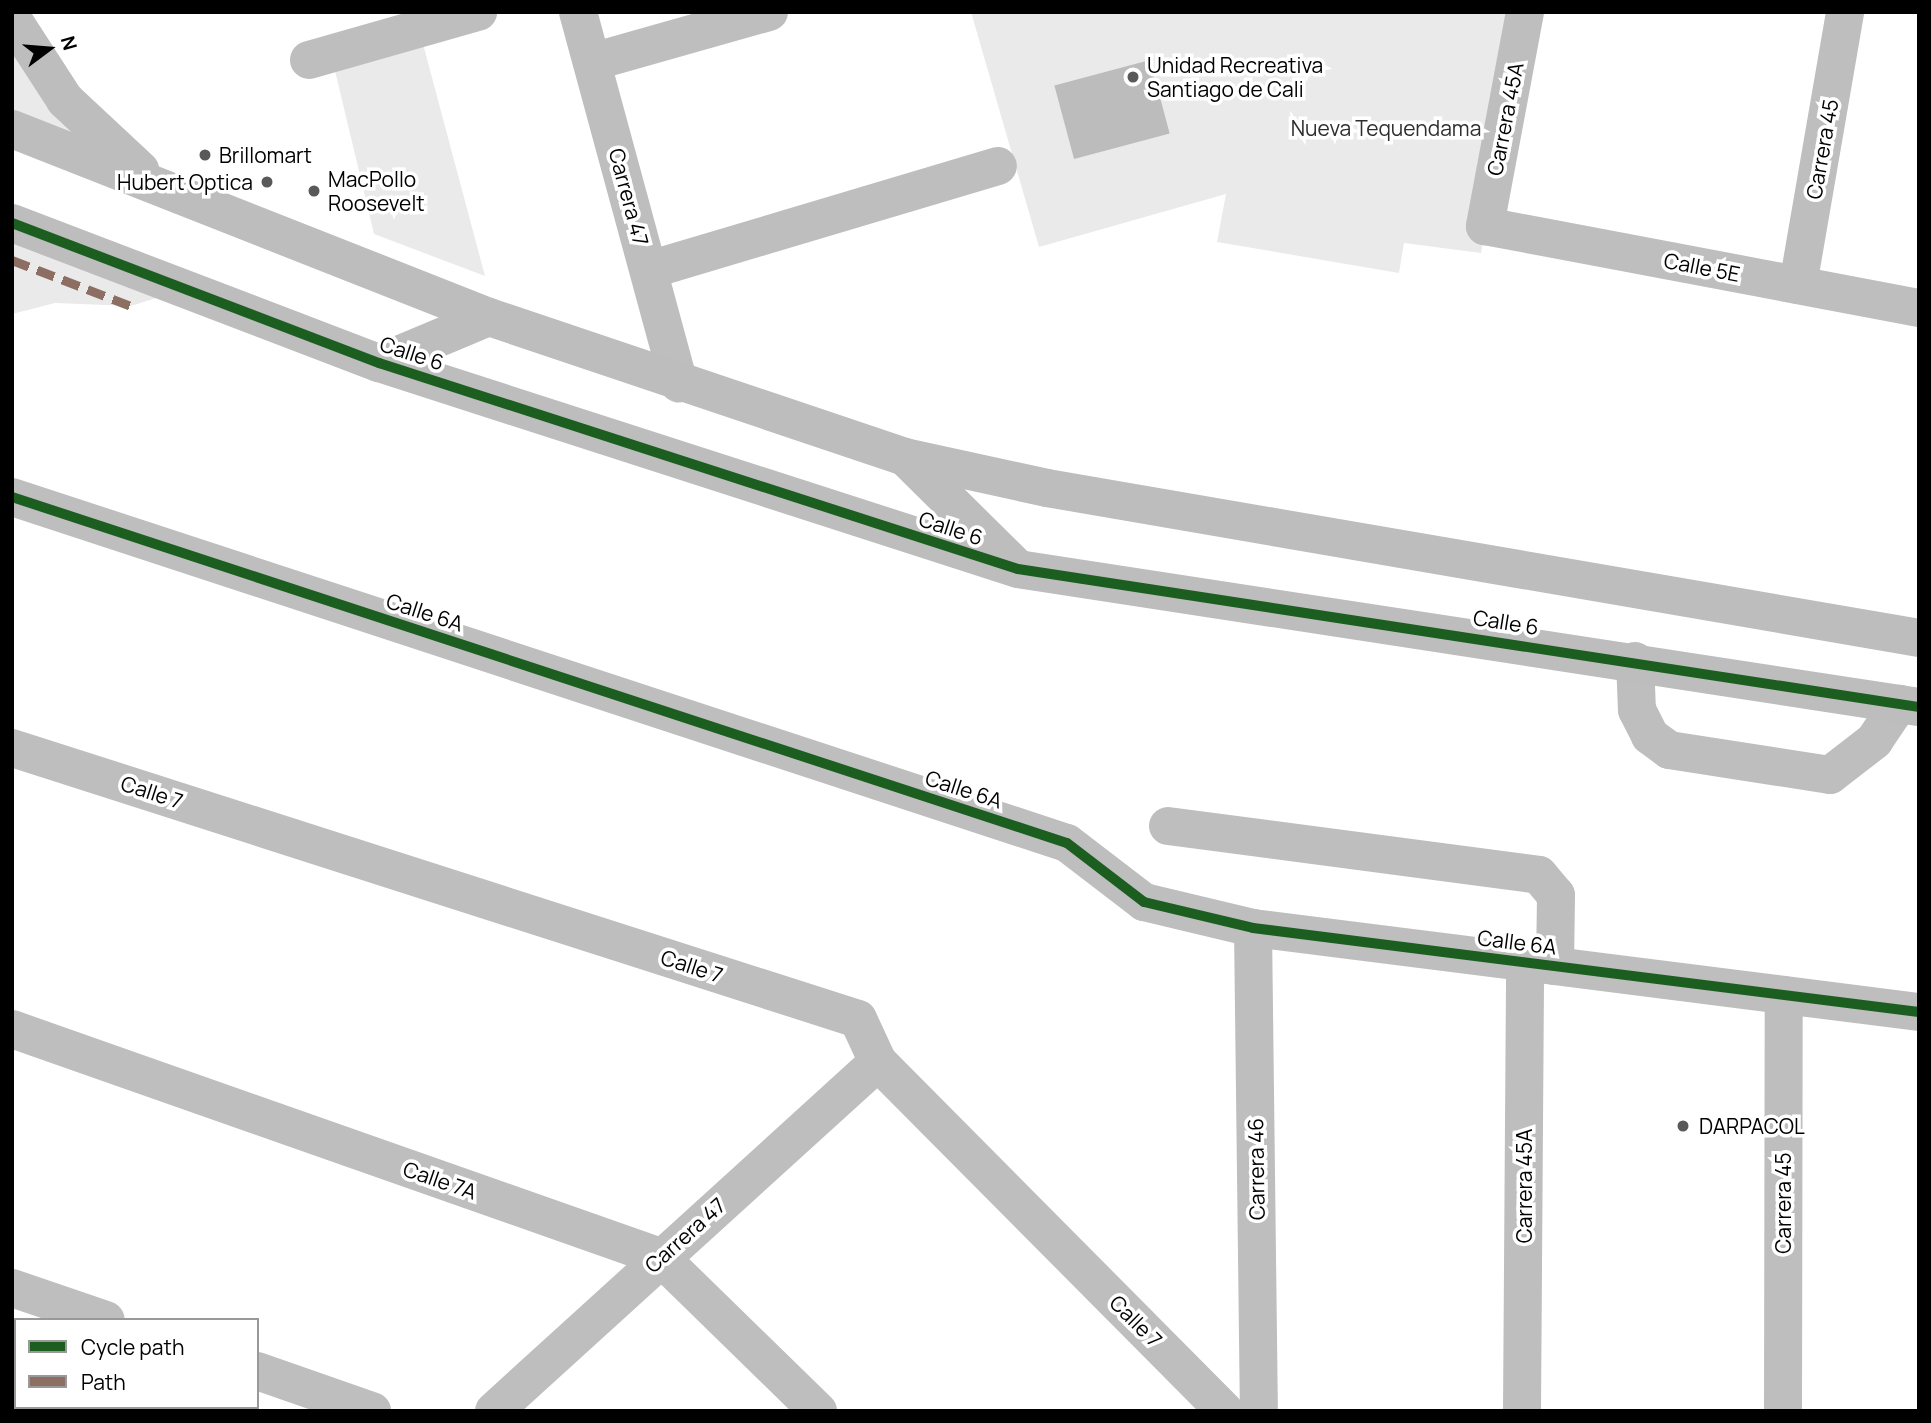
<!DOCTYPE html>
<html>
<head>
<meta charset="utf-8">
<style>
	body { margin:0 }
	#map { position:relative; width:1931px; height:1423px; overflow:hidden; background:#fff; font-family:Manrope,sans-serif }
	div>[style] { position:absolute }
	.green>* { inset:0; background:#eaeaea }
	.water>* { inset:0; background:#bcbcbc; transform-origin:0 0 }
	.minor>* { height:38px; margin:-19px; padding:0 19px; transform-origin:19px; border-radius:19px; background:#bebebe }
	.major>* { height:38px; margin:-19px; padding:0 19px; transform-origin:19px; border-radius:19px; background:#bdbdbd }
	.quiet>* { height:9px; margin-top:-4.5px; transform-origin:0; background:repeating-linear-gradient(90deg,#8d6e63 0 18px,transparent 0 27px) }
	.cycleway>* { height:10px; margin:-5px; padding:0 5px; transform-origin:5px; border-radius:5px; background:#1b5e20 }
	.dots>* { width:19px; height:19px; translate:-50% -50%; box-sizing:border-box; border:4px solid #fff; border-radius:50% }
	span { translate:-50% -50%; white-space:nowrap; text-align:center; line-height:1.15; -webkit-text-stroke:7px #fff; paint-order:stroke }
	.poi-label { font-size:21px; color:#000 }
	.left { translate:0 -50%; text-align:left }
	.right { translate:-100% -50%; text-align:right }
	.street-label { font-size:21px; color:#000 }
	.park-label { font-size:21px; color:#2f2f2f }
	.frame { position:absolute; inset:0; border:14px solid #000; pointer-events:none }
	.legend { position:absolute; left:14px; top:1318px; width:245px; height:91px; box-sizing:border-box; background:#fff; border:2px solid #999; margin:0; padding:9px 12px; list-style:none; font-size:21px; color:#000 }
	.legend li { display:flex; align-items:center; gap:14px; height:35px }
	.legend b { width:35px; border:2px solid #999 }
	.north { position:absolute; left:14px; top:14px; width:70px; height:70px; -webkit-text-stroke:5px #fff; paint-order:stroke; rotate:74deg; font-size:19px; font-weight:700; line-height:28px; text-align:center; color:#000 }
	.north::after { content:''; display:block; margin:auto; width:24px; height:32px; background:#000; clip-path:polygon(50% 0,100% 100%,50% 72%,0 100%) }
</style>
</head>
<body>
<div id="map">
	<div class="green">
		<i style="clip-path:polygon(971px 12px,1525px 12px,1481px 253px,1404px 243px,1399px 273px,1217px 242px,1226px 194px,1039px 247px)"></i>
		<i style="clip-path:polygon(12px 18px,124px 158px,12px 129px)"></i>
		<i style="clip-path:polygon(419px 29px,485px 276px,374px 234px,331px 54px)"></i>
		<i style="clip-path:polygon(12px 223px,185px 289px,131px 306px,55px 303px,12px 314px)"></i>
	</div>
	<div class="water">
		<i style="left:1150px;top:60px;width:76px;height:99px;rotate:75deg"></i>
	</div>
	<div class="minor">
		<i style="left:578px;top:12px;width:385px;rotate:74.8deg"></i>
		<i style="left:1525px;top:12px;width:218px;rotate:100.6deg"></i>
		<i style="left:1485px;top:226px;width:442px;rotate:10.7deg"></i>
		<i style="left:309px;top:60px;width:176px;rotate:-15.9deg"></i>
		<i style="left:592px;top:62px;width:184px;rotate:-15.8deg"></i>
		<i style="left:649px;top:270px;width:364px;rotate:-16.6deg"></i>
		<i style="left:1798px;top:285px;width:277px;rotate:-80.2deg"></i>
		<i style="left:12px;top:497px;width:1110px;rotate:18.16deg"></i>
		<i style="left:1067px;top:843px;width:97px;rotate:37.5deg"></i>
		<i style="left:1144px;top:902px;width:112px;rotate:13.4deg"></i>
		<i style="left:1253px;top:928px;width:671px;rotate:7.19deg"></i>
		<i style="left:1635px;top:661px;width:49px;rotate:87.7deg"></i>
		<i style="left:1637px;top:710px;width:29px;rotate:63deg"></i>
		<i style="left:1650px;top:736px;width:24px;rotate:36deg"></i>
		<i style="left:1669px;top:750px;width:163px;rotate:8.8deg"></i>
		<i style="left:1830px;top:775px;width:56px;rotate:-37.7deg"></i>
		<i style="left:1874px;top:741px;width:45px;rotate:-56deg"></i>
		<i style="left:12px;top:748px;width:888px;rotate:17.76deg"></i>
		<i style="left:858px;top:1019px;width:47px;rotate:65.1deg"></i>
		<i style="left:878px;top:1062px;width:492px;rotate:45.2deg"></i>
		<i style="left:1168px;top:826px;width:374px;rotate:7.5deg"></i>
		<i style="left:1539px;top:875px;width:26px;rotate:50deg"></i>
		<i style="left:1556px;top:895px;width:71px;rotate:90.8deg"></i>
		<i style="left:1253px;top:928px;width:483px;rotate:89.3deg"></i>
		<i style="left:12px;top:1029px;width:687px;rotate:19.38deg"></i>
		<i style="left:660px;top:1257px;width:221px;rotate:44.3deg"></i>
		<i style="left:12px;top:1288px;width:99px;rotate:18.8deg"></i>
		<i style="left:257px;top:1371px;width:122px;rotate:19.2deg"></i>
		<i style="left:494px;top:1411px;width:519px;rotate:-42.27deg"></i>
		<i style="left:1522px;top:1411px;width:449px;rotate:-89.6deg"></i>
		<i style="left:1783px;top:1411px;width:416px;rotate:-89.9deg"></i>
	</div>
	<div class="major">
		<i style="left:12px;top:18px;width:98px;rotate:57.1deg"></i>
		<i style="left:65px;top:100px;width:103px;rotate:43deg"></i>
		<i style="left:12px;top:129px;width:513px;rotate:21.51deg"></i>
		<i style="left:489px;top:317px;width:439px;rotate:18.6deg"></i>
		<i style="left:905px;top:457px;width:145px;rotate:12.3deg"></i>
		<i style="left:1047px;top:488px;width:885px;rotate:9.76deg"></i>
		<i style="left:12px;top:223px;width:393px;rotate:20.9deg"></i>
		<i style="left:379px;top:363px;width:671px;rotate:17.87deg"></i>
		<i style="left:1018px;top:569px;width:912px;rotate:8.71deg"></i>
		<i style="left:379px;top:363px;width:119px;rotate:-22.7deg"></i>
		<i style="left:905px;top:457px;width:153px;rotate:44.7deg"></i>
	</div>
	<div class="quiet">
		<i style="left:12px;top:260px;width:128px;rotate:21.1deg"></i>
	</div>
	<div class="cycleway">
		<i style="left:12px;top:223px;width:393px;rotate:20.9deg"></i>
		<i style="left:379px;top:363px;width:671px;rotate:17.87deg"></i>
		<i style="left:1018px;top:569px;width:912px;rotate:8.71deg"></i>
		<i style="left:12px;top:497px;width:1110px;rotate:18.16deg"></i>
		<i style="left:1067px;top:843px;width:97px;rotate:37.5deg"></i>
		<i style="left:1144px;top:902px;width:112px;rotate:13.4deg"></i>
		<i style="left:1253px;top:928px;width:671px;rotate:7.19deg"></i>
	</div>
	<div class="dots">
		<i style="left:1133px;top:77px;background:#595959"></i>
		<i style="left:205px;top:155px;background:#595959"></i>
		<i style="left:267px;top:182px;background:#595959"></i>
		<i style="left:314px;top:191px;background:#595959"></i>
		<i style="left:1683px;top:1126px;background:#595959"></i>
	</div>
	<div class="poi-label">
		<span class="left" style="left:1147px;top:77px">Unidad Recreativa<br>Santiago de Cali</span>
		<span class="left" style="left:219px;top:155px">Brillomart</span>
		<span class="left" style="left:328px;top:191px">MacPollo<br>Roosevelt</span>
		<span class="right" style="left:253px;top:182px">Hubert Optica</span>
		<span class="left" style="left:1699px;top:1126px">DARPACOL</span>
	</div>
	<div class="street-label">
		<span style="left:1505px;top:119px;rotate:-79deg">Carrera 45A</span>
		<span style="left:1822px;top:149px;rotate:-80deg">Carrera 45</span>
		<span style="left:629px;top:197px;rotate:75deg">Carrera 47</span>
		<span style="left:1702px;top:267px;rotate:11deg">Calle 5E</span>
		<span style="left:412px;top:353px;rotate:18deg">Calle 6</span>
		<span style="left:951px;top:528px;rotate:18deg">Calle 6</span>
		<span style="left:425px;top:612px;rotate:18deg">Calle 6A</span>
		<span style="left:1506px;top:622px;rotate:9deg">Calle 6</span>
		<span style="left:964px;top:789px;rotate:18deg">Calle 6A</span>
		<span style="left:152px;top:792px;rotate:18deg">Calle 7</span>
		<span style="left:1517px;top:942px;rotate:7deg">Calle 6A</span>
		<span style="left:692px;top:966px;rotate:18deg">Calle 7</span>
		<span style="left:1256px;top:1169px;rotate:-91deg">Carrera 46</span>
		<span style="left:440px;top:1180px;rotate:19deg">Calle 7A</span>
		<span style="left:1524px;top:1186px;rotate:-90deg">Carrera 45A</span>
		<span style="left:1783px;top:1203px;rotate:-90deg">Carrera 45</span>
		<span style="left:685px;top:1235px;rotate:-42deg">Carrera 47</span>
		<span style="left:1136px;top:1321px;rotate:45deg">Calle 7</span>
	</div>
	<div class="park-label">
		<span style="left:1386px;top:128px">Nueva Tequendama</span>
	</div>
	<div class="frame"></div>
	<ul class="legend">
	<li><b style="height:9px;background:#1b5e20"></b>Cycle path</li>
	<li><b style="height:9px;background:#8d6e63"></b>Path</li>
	</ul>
	<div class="north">N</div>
</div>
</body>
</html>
